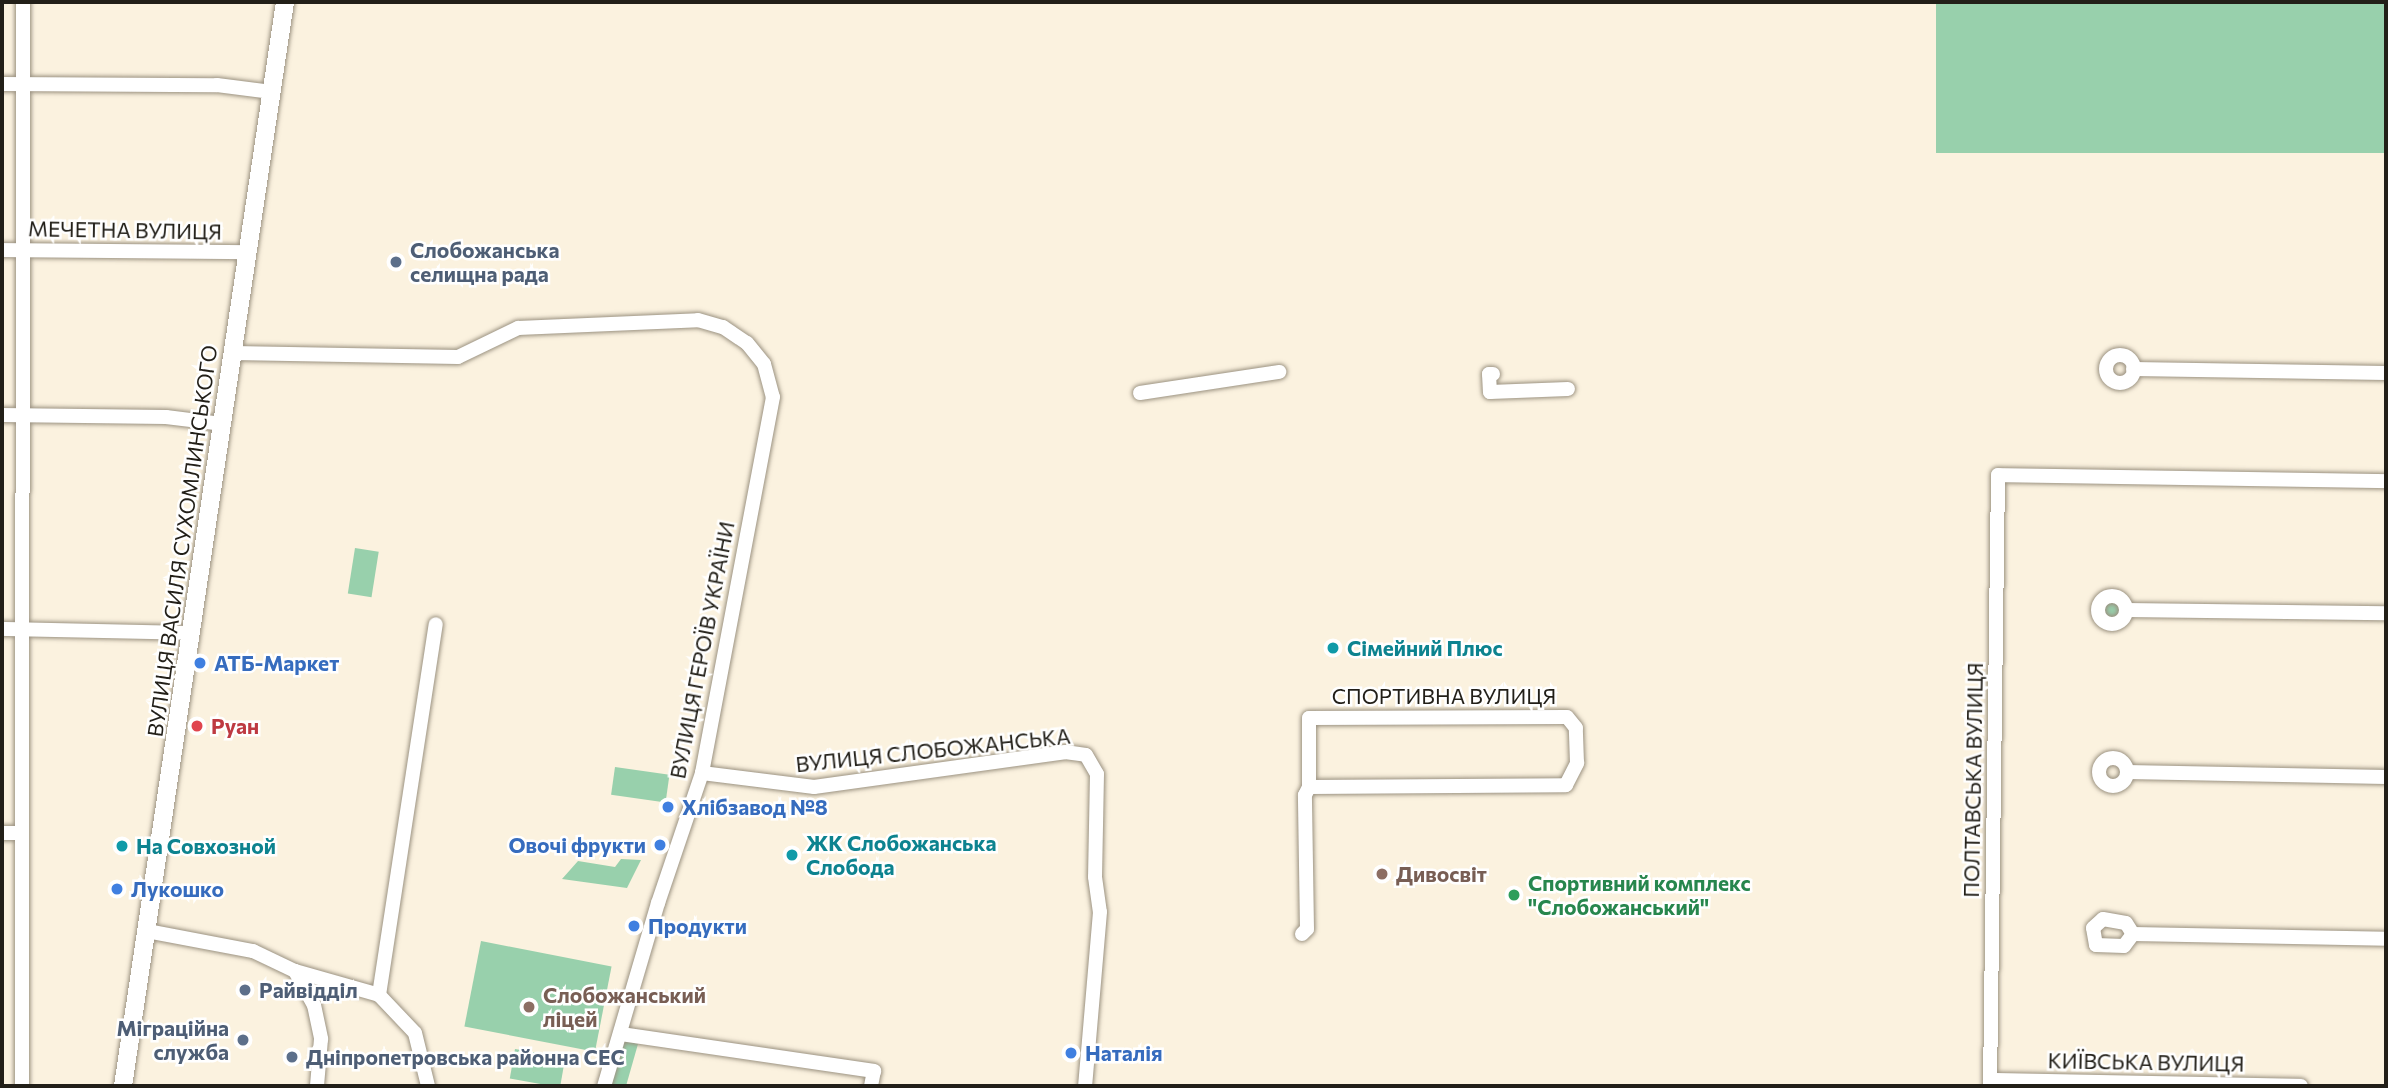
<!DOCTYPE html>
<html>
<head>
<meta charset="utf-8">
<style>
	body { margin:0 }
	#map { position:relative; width:2388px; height:1088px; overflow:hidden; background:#fbf2df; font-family:Commissioner,sans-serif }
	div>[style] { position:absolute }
	.green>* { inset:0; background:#98d0ac; transform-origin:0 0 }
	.round { border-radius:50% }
	.roads { filter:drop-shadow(0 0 2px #9b9281) drop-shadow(0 0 2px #9b9281) }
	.minor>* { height:14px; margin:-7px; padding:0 7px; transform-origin:7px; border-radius:7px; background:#fff }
	.minor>.ring { margin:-7px; padding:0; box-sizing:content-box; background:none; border:14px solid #fff; border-radius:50% }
	.major>* { height:18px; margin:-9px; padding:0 9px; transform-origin:9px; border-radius:9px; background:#fff }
	.dots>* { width:19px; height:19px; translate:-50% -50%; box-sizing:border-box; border:4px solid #fff; border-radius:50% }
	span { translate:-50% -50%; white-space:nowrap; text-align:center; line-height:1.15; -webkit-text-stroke:5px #fff; paint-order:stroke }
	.street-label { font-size:21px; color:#221f18 }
	.service-label { font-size:21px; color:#4e5e75; font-weight:700 }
	.left { translate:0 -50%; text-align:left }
	.right { translate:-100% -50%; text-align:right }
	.culture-label { font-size:21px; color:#0d838f; font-weight:700 }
	.shop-label { font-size:21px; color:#366cbe; font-weight:700 }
	.health-label { font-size:21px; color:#be3a42; font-weight:700 }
	.education-label { font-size:21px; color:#785e54; font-weight:700 }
	.leisure-label { font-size:21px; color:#27864d; font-weight:700 }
	.frame { position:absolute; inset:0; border:4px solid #221f18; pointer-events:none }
</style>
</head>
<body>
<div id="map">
	<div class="green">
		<i style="left:1936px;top:2px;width:450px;height:151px"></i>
		<i style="left:355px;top:548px;width:24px;height:46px;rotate:9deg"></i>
		<i class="round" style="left:2099px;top:597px;width:26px;height:26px"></i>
		<i style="left:615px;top:767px;width:55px;height:28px;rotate:8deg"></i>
		<i style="clip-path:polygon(621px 859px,641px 860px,627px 888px,562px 879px,578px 861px,615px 867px)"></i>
		<i style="left:481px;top:941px;width:133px;height:87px;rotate:11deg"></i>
		<i style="clip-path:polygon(624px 1040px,638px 1044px,626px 1086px,609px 1086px)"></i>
		<i style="left:515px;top:1049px;width:51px;height:30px;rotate:10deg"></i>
	</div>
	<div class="roads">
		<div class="minor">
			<i style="left:2px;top:84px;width:215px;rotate:0.3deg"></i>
			<i style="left:217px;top:85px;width:55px;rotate:7.3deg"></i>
			<i style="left:2px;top:250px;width:246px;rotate:0.5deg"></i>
			<i style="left:233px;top:353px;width:225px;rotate:1deg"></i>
			<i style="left:458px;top:357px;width:67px;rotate:-25.8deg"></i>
			<i style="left:518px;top:328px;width:180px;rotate:-2.5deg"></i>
			<i style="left:698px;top:320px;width:26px;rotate:16deg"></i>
			<i style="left:723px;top:327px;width:29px;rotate:34deg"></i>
			<i style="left:747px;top:343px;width:27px;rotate:51deg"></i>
			<i style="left:764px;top:364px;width:34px;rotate:75deg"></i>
			<i style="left:773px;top:397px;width:383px;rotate:100.7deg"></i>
			<i style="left:702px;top:773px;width:137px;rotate:108.7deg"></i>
			<i style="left:658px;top:903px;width:191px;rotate:106.4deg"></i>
			<i class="ring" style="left:2106px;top:355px;width:14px;height:14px"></i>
			<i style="left:2133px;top:369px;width:253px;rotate:0.9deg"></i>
			<i style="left:1493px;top:374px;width:4px;rotate:180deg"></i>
			<i style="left:1489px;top:374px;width:18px;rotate:87deg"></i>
			<i style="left:1490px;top:392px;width:78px;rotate:-2.2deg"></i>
			<i style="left:1140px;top:393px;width:141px;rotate:-8.6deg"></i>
			<i style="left:2px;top:415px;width:164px;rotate:0.7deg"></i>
			<i style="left:166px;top:417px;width:56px;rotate:7.1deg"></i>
			<i class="ring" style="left:2098px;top:596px;width:14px;height:14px"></i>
			<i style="left:2126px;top:610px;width:260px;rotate:0.7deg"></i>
			<i style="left:2px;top:629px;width:190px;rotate:1.2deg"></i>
			<i class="ring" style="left:2099px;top:758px;width:14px;height:14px"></i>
			<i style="left:2127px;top:772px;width:259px;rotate:1.1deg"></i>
			<i style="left:702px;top:773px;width:113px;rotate:7.1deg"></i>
			<i style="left:814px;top:787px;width:253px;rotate:-7.9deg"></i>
			<i style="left:1065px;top:752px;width:21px;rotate:8deg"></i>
			<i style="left:1086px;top:755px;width:22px;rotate:60deg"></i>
			<i style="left:1097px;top:774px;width:103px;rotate:91.1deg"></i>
			<i style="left:1095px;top:877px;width:35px;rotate:82deg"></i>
			<i style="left:1100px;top:912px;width:175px;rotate:94.9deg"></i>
			<i style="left:2px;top:833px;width:19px"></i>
			<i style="left:2103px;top:919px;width:23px;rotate:10deg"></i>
			<i style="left:2126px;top:923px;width:13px;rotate:58deg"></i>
			<i style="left:2133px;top:934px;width:15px;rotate:127deg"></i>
			<i style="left:2124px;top:946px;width:28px;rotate:-178deg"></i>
			<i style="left:2096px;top:945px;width:17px;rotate:-100deg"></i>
			<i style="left:2093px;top:928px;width:13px;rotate:-42deg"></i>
			<i style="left:147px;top:931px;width:108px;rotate:10.7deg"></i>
			<i style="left:253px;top:951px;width:47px;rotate:25.5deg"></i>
			<i style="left:295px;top:971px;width:87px;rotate:15.9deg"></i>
			<i style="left:379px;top:995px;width:52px;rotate:46.5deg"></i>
			<i style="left:415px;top:1033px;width:55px;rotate:76.2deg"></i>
			<i style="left:1302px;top:934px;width:7px;rotate:-45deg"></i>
			<i style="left:1307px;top:929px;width:134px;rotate:-90.9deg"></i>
			<i style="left:1305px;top:795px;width:9px;rotate:-63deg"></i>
			<i style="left:1309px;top:787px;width:257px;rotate:-0.4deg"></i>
			<i style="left:1566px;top:785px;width:25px;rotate:-63deg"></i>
			<i style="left:1577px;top:763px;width:35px;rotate:-92deg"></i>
			<i style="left:1576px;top:728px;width:14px;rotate:-129deg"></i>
			<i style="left:1567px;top:717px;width:258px;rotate:179.8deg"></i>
			<i style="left:1309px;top:718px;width:69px;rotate:90deg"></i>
			<i style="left:2133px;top:934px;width:253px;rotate:1.1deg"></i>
			<i style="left:295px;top:971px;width:39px;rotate:61deg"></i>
			<i style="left:314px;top:1005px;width:35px;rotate:78deg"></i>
			<i style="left:321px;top:1039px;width:47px;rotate:94.9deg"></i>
			<i style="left:379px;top:995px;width:375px;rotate:-81.3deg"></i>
			<i style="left:621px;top:1034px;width:256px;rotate:8.3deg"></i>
			<i style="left:1990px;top:1080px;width:311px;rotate:1.1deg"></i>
			<i style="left:22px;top:1086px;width:1084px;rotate:-89.95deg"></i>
			<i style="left:871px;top:1086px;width:15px;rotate:-79deg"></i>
			<i style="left:1990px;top:1086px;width:611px;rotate:-89.25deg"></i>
			<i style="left:1998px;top:475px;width:388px;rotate:0.9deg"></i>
		</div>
		<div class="major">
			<i style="left:123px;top:1086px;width:1096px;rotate:-81.5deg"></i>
		</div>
	</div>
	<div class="dots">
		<i style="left:396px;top:262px;background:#5c6f8a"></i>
		<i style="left:1333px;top:648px;background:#0f9aa8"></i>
		<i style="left:200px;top:663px;background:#3f7fe0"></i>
		<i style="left:197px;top:726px;background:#e0444e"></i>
		<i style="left:668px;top:807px;background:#3f7fe0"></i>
		<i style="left:660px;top:845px;background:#3f7fe0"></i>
		<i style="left:122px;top:846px;background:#0f9aa8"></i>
		<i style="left:792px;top:855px;background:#0f9aa8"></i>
		<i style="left:1382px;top:874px;background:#8d6e63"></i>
		<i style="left:117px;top:889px;background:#3f7fe0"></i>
		<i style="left:1514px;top:895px;background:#2e9e5b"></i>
		<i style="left:634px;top:926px;background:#3f7fe0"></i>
		<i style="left:245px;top:990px;background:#5c6f8a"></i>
		<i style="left:529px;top:1007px;background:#8d6e63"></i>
		<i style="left:243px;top:1040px;background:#5c6f8a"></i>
		<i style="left:1071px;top:1053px;background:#3f7fe0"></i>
		<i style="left:292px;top:1057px;background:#5c6f8a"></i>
	</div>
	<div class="street-label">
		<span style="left:125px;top:230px;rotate:1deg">МЕЧЕТНА ВУЛИЦЯ</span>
		<span style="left:182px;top:541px;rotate:-82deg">ВУЛИЦЯ ВАСИЛЯ СУХОМЛИНСЬКОГО</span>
		<span style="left:702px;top:650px;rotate:-79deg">ВУЛИЦЯ ГЕРОЇВ УКРАЇНИ</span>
		<span style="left:1444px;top:696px">СПОРТИВНА ВУЛИЦЯ</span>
		<span style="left:933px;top:750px;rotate:-6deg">ВУЛИЦЯ СЛОБОЖАНСЬКА</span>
		<span style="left:1973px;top:780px;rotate:-89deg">ПОЛТАВСЬКА ВУЛИЦЯ</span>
		<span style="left:2146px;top:1062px;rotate:1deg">КИЇВСЬКА ВУЛИЦЯ</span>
	</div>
	<div class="service-label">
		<span class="left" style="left:410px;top:262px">Слобожанська<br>селищна рада</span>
		<span class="left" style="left:259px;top:990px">Райвідділ</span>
		<span class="right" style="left:229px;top:1040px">Міграційна<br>служба</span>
		<span class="left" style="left:306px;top:1057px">Дніпропетровська районна СЕС</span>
	</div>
	<div class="culture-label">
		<span class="left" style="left:1347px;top:648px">Сімейний Плюс</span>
		<span class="left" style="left:806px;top:855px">ЖК Слобожанська<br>Слобода</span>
		<span class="left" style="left:136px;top:846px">На Совхозной</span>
	</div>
	<div class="shop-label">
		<span class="left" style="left:214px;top:663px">АТБ-Маркет</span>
		<span class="left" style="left:682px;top:807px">Хлібзавод №8</span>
		<span class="right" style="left:646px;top:845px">Овочі фрукти</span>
		<span class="left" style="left:131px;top:889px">Лукошко</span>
		<span class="left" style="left:648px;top:926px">Продукти</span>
		<span class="left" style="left:1085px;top:1053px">Наталія</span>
	</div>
	<div class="health-label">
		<span class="left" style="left:211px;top:726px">Руан</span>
	</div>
	<div class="education-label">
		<span class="left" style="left:1396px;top:874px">Дивосвіт</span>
		<span class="left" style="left:543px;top:1007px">Слобожанський<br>ліцей</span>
	</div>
	<div class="leisure-label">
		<span class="left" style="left:1528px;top:895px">Спортивний комплекс<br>"Слобожанський"</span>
	</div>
	<div class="frame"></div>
</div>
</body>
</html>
